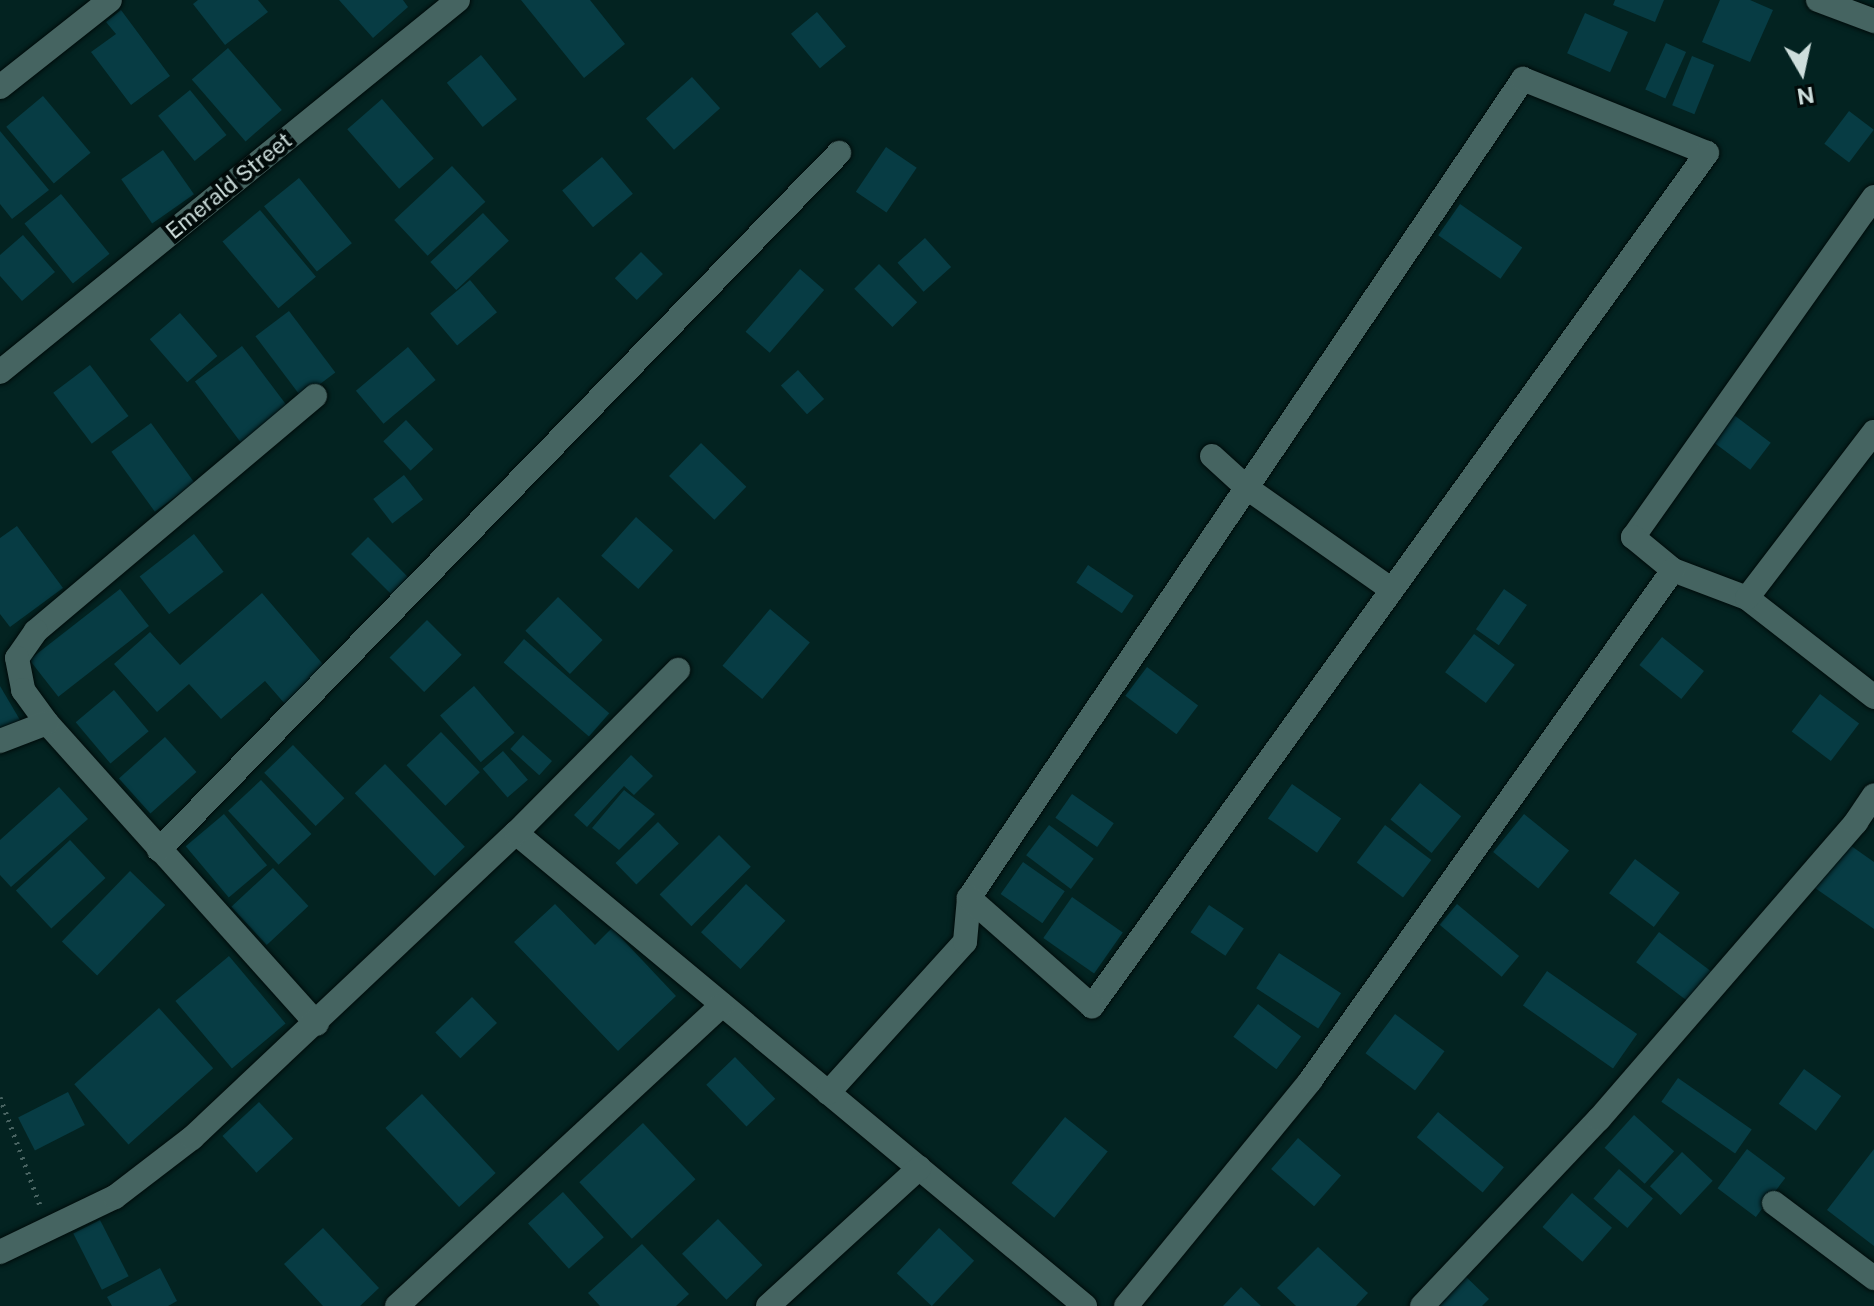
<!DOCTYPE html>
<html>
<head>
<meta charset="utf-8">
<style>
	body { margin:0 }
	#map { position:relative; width:1874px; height:1306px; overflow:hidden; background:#032321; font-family:"Public Sans",sans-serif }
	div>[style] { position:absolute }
	.building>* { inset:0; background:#073c44; transform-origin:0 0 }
	.path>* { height:5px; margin-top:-2.5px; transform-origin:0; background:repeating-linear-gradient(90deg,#486361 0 2px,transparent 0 8px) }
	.roads { filter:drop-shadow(0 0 2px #000b0a) drop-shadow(0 0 2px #000b0a) }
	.minor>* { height:24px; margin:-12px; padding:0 12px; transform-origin:12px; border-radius:12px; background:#456461 }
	span { translate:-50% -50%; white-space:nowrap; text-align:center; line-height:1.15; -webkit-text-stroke:8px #010a09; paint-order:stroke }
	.street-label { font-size:22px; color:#cddedc }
	.north { position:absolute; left:1762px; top:32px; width:80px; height:80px; -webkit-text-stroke:6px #010a09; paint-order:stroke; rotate:171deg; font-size:22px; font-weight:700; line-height:32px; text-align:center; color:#cddedc }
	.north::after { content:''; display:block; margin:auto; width:28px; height:36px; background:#cddedc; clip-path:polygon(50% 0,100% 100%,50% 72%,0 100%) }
</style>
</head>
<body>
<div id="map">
	<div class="building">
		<i style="clip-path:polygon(198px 0,258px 0,268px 12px,225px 45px,193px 4px)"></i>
		<i style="clip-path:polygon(339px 0,403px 0,408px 7px,373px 38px)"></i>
		<i style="clip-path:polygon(521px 0,590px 0,625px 44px,584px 78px)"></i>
		<i style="clip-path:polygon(1615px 0,1664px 0,1655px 22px,1613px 5px)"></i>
		<i style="clip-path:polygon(1720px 0,1750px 0,1773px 10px,1750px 62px,1702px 42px)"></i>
		<i style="clip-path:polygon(121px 10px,170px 76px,131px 105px,91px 52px,116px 34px,106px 22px)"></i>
		<i style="left:817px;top:12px;width:45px;height:34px;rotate:50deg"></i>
		<i style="left:1585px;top:13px;width:47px;height:44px;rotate:24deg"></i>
		<i style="left:1666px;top:43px;width:22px;height:51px;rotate:24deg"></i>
		<i style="left:228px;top:48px;width:82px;height:48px;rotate:49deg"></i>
		<i style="left:481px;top:55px;width:57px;height:44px;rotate:51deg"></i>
		<i style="left:1692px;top:56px;width:24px;height:53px;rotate:22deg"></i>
		<i style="left:692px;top:77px;width:42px;height:62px;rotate:48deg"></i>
		<i style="left:190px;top:90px;width:58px;height:41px;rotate:51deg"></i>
		<i style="left:43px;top:96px;width:74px;height:48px;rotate:50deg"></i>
		<i style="left:382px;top:99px;width:79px;height:46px;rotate:49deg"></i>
		<i style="left:1849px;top:111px;width:31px;height:41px;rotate:37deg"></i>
		<i style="clip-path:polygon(0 131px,49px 190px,12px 219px,0 204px)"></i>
		<i style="left:886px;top:147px;width:37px;height:54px;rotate:34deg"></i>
		<i style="left:163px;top:150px;width:54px;height:51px;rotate:55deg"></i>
		<i style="left:602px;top:157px;width:48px;height:52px;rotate:50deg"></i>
		<i style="left:452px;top:166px;width:49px;height:79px;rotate:47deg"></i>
		<i style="left:299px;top:178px;width:84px;height:45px;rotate:51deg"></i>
		<i style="left:61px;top:194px;width:77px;height:47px;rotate:51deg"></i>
		<i style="left:1460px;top:204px;width:76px;height:38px;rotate:35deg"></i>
		<i style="left:260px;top:210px;width:87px;height:49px;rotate:50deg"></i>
		<i style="left:483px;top:213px;width:38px;height:72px;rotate:47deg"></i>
		<i style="clip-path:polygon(23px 235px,55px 272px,22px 301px,0 276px,0 255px)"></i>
		<i style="left:925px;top:238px;width:39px;height:37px;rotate:48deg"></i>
		<i style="left:641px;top:252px;width:31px;height:37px;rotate:45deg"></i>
		<i style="left:879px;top:264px;width:54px;height:35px;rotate:45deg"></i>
		<i style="left:800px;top:269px;width:32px;height:83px;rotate:41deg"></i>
		<i style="left:470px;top:280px;width:42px;height:52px;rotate:50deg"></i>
		<i style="left:289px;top:311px;width:77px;height:42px;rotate:53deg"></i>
		<i style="left:180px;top:313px;width:57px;height:40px;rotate:49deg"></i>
		<i style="left:242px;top:346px;width:77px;height:59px;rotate:53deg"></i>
		<i style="left:408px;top:347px;width:43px;height:68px;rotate:50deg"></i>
		<i style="left:90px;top:365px;width:64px;height:46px;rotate:53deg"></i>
		<i style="left:798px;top:370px;width:39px;height:23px;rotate:48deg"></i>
		<i style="left:1730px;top:412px;width:51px;height:34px;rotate:37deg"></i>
		<i style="left:406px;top:420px;width:40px;height:31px;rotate:47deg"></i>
		<i style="left:151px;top:423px;width:74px;height:49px;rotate:54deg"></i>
		<i style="left:701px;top:443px;width:63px;height:46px;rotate:44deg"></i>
		<i style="left:404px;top:475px;width:31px;height:39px;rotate:52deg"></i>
		<i style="left:636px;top:517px;width:50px;height:52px;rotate:42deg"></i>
		<i style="clip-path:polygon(17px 526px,63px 588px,10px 627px,0 614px,0 538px)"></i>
		<i style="left:194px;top:534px;width:48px;height:69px;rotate:52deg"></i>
		<i style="left:368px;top:537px;width:65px;height:24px;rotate:45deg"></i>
		<i style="left:1088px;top:565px;width:55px;height:21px;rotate:34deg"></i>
		<i style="left:120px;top:589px;width:47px;height:115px;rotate:52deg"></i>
		<i style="left:1504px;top:589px;width:28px;height:49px;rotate:35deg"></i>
		<i style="clip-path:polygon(262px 593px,327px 669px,285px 704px,265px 681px,221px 719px,189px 684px,157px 712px,114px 664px,150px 632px,180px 665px)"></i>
		<i style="left:558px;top:597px;width:62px;height:47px;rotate:44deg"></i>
		<i style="left:770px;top:609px;width:52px;height:74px;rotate:40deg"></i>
		<i style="left:427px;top:620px;width:49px;height:53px;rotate:45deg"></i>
		<i style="left:1474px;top:634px;width:51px;height:48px;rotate:37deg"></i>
		<i style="left:1662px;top:637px;width:54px;height:36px;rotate:39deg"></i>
		<i style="left:524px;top:639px;width:113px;height:31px;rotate:41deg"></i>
		<i style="left:1147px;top:667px;width:64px;height:36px;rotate:37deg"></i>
		<i style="clip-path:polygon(0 686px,20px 720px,0 732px)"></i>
		<i style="left:474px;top:686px;width:62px;height:45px;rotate:49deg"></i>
		<i style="left:114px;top:690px;width:54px;height:50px;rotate:50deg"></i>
		<i style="left:1820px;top:694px;width:49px;height:47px;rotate:37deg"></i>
		<i style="left:441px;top:732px;width:56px;height:48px;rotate:46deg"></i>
		<i style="left:523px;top:735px;width:39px;height:19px;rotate:42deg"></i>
		<i style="left:165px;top:737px;width:47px;height:62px;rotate:48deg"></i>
		<i style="left:293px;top:745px;width:74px;height:40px;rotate:46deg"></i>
		<i style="left:503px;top:751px;width:38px;height:27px;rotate:49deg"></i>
		<i style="clip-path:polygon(631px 755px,653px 776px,634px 795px,624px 786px,587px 827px,574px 815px)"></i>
		<i style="left:385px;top:764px;width:115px;height:42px;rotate:46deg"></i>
		<i style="left:261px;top:780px;width:74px;height:45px;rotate:47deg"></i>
		<i style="left:1420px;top:783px;width:53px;height:47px;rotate:39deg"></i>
		<i style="left:1292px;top:784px;width:60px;height:42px;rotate:35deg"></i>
		<i style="clip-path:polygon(59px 787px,88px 819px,11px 887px,0 875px,0 840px)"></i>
		<i style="clip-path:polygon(624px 790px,655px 814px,619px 850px,592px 828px)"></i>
		<i style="left:1072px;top:794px;width:51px;height:29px;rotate:35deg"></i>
		<i style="left:224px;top:814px;width:67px;height:50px;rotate:50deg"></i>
		<i style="left:1524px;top:814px;width:58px;height:49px;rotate:39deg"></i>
		<i style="left:658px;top:822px;width:30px;height:59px;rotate:46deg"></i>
		<i style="left:1049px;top:825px;width:56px;height:38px;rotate:37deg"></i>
		<i style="left:1385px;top:825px;width:58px;height:47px;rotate:37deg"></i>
		<i style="left:719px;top:835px;width:45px;height:84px;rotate:45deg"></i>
		<i style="left:70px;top:840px;width:52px;height:74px;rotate:47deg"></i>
		<i style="clip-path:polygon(1847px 843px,1874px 862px,1874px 929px,1815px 888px)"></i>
		<i style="left:1635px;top:859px;width:56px;height:43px;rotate:37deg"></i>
		<i style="left:1023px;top:862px;width:51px;height:39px;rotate:35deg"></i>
		<i style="left:273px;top:868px;width:52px;height:57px;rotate:47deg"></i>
		<i style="left:130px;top:871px;width:49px;height:98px;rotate:44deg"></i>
		<i style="left:746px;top:884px;width:54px;height:66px;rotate:43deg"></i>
		<i style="left:1072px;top:897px;width:62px;height:50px;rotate:35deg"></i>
		<i style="clip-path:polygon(555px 904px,595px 945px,612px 928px,676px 996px,618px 1051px,514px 942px)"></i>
		<i style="left:1457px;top:904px;width:81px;height:27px;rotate:40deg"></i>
		<i style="left:1209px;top:905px;width:42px;height:33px;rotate:34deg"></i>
		<i style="left:1659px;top:932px;width:68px;height:38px;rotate:37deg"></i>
		<i style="left:1279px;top:953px;width:74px;height:42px;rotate:33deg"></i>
		<i style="left:229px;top:956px;width:88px;height:70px;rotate:50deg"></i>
		<i style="left:1547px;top:971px;width:110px;height:42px;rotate:35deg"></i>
		<i style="left:472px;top:997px;width:36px;height:51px;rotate:46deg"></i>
		<i style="left:1258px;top:1004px;width:54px;height:41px;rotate:37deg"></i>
		<i style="left:159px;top:1008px;width:81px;height:114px;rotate:48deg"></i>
		<i style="left:1395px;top:1014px;width:62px;height:49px;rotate:37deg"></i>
		<i style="left:735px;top:1057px;width:58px;height:40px;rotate:46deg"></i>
		<i style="left:1804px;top:1069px;width:46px;height:43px;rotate:36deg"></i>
		<i style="left:1678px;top:1078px;width:90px;height:29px;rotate:35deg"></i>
		<i style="left:68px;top:1092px;width:37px;height:56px;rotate:63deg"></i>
		<i style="left:422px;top:1094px;width:108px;height:50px;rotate:47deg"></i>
		<i style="left:259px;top:1102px;width:50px;height:50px;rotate:47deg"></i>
		<i style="left:1438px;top:1112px;width:86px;height:33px;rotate:40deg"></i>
		<i style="left:1634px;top:1115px;width:54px;height:44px;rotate:42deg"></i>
		<i style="left:1065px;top:1117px;width:55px;height:85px;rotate:39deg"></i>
		<i style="left:643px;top:1123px;width:77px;height:87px;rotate:47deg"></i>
		<i style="left:1298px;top:1138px;width:57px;height:41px;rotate:41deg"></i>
		<i style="left:1747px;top:1149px;width:48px;height:49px;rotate:37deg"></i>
		<i style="clip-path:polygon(1874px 1149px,1874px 1246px,1827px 1210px)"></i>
		<i style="left:1682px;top:1152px;width:42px;height:47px;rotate:43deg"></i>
		<i style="left:1619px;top:1169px;width:45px;height:39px;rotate:41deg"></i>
		<i style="left:563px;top:1192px;width:61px;height:47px;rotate:48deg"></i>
		<i style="left:1572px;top:1193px;width:53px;height:45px;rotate:41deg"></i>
		<i style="left:718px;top:1219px;width:64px;height:50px;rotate:46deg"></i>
		<i style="left:100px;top:1220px;width:63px;height:30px;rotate:63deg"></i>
		<i style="clip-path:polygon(323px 1228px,379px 1288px,360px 1306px,323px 1306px,284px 1264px)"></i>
		<i style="left:939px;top:1228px;width:48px;height:62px;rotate:43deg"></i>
		<i style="clip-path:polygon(642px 1244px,689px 1294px,676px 1306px,600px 1306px,588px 1293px)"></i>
		<i style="clip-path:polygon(1318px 1247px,1368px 1293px,1356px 1306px,1296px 1306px,1277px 1288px)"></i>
		<i style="clip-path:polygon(160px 1268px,177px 1301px,168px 1306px,112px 1306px,107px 1297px)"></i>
		<i style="clip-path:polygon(1459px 1270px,1489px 1299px,1482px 1306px,1425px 1306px)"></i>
		<i style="clip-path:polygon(1241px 1287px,1261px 1306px,1223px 1306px)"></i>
	</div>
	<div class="path">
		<i style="left:0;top:1097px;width:115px;rotate:69.7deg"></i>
	</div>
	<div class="roads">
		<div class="minor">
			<i style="left:1818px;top:0;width:60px;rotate:20.6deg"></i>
			<i style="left:0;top:87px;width:140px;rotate:-38.3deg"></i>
			<i style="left:1874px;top:197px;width:417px;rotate:125.3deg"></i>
			<i style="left:1633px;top:537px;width:52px;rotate:39.5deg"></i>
			<i style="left:1673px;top:570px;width:79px;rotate:20.7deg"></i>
			<i style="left:1747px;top:598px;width:161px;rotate:37.9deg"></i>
			<i style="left:0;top:372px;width:590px;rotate:-39.08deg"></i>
			<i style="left:315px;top:396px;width:365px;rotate:139.9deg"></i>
			<i style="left:36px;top:631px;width:33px;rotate:125deg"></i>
			<i style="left:17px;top:658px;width:33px;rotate:79deg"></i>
			<i style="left:23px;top:690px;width:41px;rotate:54deg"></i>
			<i style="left:47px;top:723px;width:404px;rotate:48.1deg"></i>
			<i style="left:1212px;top:456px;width:47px;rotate:42.4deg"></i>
			<i style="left:1247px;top:488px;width:177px;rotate:35.1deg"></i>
			<i style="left:1747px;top:598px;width:209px;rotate:-52.6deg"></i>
			<i style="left:0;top:741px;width:50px;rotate:-21deg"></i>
			<i style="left:516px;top:833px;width:740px;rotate:39.74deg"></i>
			<i style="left:159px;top:850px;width:974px;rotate:-45.71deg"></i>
			<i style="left:828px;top:1093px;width:204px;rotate:-47.8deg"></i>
			<i style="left:965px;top:942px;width:44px;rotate:-84.8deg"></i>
			<i style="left:969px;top:898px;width:989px;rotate:-55.92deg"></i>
			<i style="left:1523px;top:79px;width:198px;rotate:21.9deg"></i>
			<i style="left:1707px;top:153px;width:1052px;rotate:125.79deg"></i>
			<i style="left:1092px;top:1006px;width:164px;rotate:-138.7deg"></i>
			<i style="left:1774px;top:1203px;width:125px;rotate:36.9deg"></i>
			<i style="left:0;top:1252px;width:127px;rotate:-25.6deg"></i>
			<i style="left:115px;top:1197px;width:97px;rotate:-37.5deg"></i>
			<i style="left:192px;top:1138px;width:445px;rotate:-43.3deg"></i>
			<i style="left:516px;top:833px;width:230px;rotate:-45.2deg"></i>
			<i style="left:397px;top:1306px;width:443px;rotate:-42.8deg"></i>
			<i style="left:768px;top:1306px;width:205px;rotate:-42.4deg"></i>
			<i style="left:1126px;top:1306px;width:291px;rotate:-50.7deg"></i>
			<i style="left:1310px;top:1081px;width:627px;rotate:-54.61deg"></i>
			<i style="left:1422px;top:1306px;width:257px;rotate:-46.6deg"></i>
			<i style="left:1599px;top:1119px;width:393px;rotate:-49.1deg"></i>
			<i style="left:1856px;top:822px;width:32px;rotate:-56deg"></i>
		</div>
	</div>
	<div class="street-label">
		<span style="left:229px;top:186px;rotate:-39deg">Emerald Street</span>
	</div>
	<div class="north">N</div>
</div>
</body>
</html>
